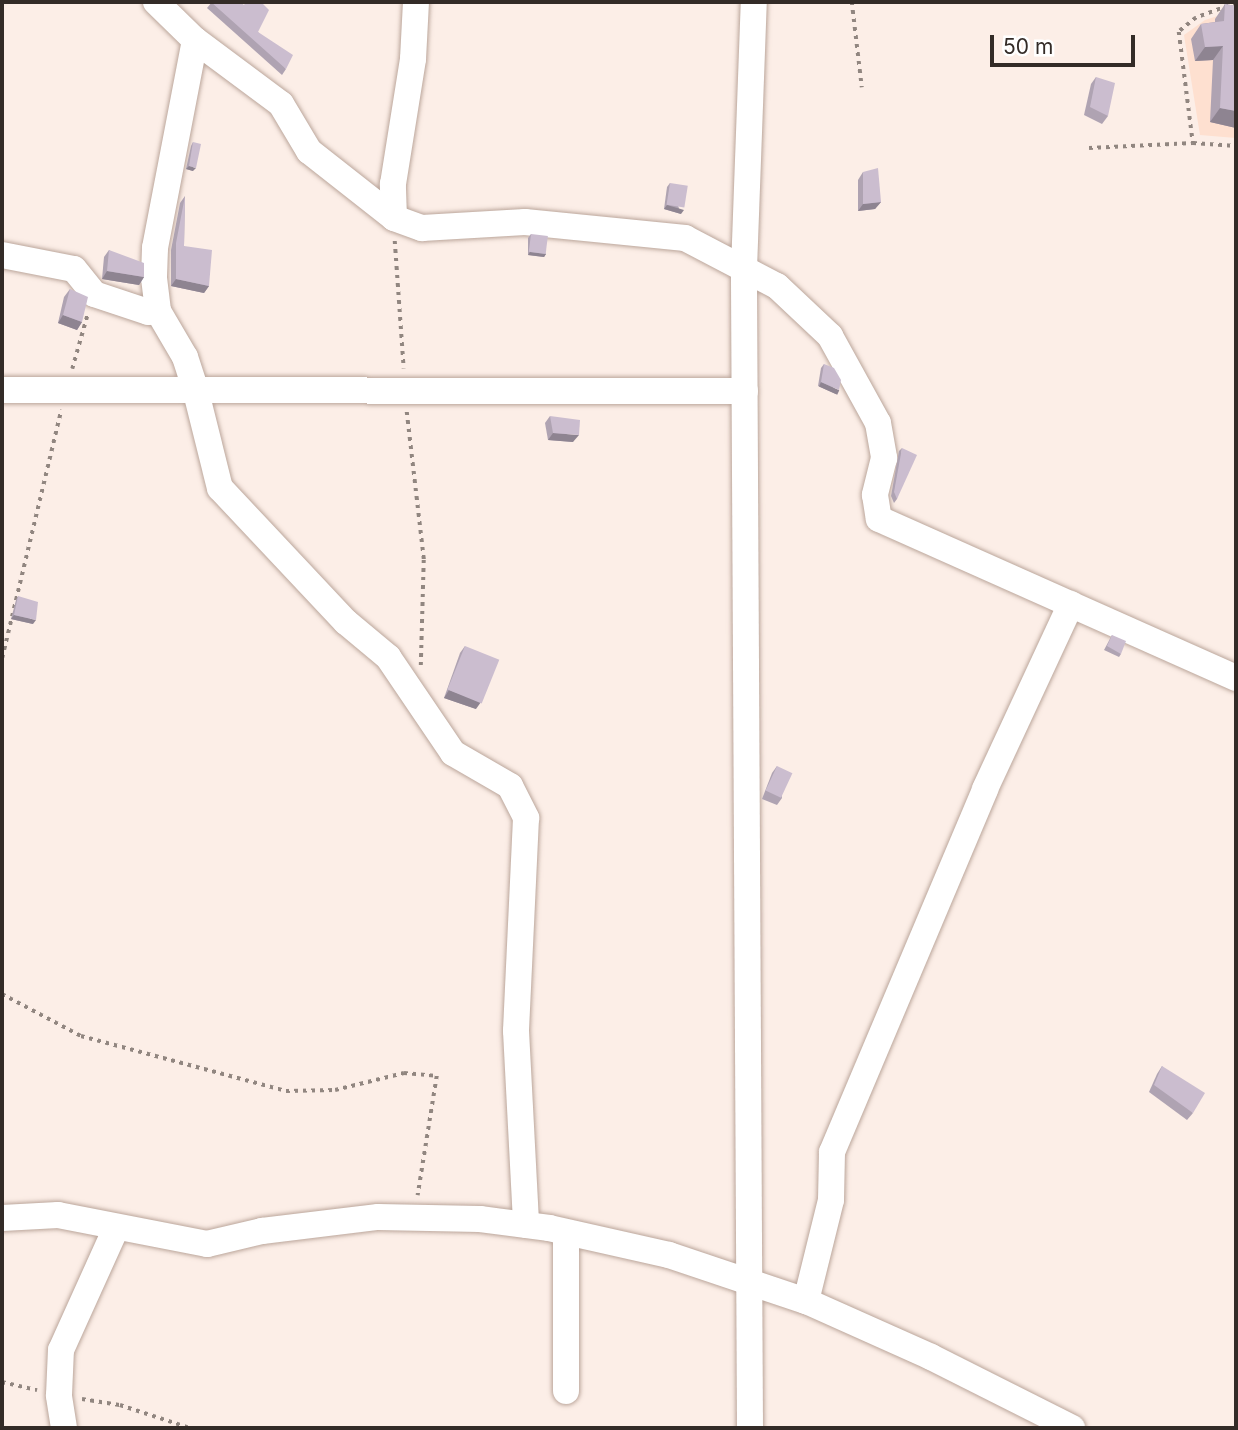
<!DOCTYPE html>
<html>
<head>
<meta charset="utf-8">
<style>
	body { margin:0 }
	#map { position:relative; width:1238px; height:1430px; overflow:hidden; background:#fceee7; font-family:Inter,sans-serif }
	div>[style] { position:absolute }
	.built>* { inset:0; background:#fee0d0 }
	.path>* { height:3.5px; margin-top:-1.75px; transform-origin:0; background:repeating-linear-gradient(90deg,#918680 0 3.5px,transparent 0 8.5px) }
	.roads { filter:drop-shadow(0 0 2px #bba69b) drop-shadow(0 0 2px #bba69b) }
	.minor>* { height:26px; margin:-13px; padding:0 13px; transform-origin:13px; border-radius:13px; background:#fff }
	.wall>* { inset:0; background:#afa3b2 }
	.shaded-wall>* { inset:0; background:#8e8491; transform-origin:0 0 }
	.building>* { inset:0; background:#cbbdcf; transform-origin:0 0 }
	span { translate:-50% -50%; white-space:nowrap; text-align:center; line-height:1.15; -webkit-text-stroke:7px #fff; paint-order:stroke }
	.frame { position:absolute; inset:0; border:4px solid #332b27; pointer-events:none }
	.scale { position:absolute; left:990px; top:35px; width:145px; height:32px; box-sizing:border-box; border:4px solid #332b27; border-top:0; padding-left:9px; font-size:21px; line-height:24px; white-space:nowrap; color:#332b27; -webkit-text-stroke:5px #fff; paint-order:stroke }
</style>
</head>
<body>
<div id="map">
	<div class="built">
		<i style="clip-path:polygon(1236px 10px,1236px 138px,1200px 135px,1184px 35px,1205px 20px)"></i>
	</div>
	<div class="path">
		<i style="left:852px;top:2px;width:86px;rotate:83.3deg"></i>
		<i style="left:1236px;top:3px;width:43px;rotate:159.4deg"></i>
		<i style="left:1196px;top:18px;width:22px;rotate:141deg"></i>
		<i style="left:1179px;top:32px;width:112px;rotate:82.8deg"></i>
		<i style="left:1193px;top:143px;width:43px;rotate:4deg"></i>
		<i style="left:1089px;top:148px;width:104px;rotate:-2.8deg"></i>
		<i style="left:395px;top:241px;width:128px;rotate:86deg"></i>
		<i style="left:72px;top:369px;width:55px;rotate:-74.2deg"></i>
		<i style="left:407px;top:412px;width:149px;rotate:83.4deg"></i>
		<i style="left:424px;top:560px;width:106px;rotate:91.6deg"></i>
		<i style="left:2px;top:658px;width:255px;rotate:-76.6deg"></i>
		<i style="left:2px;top:994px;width:89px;rotate:28deg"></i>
		<i style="left:81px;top:1036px;width:212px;rotate:15deg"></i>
		<i style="left:286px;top:1091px;width:49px;rotate:-1.2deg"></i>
		<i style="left:335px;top:1090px;width:71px;rotate:-13.8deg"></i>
		<i style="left:404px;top:1073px;width:33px;rotate:5deg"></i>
		<i style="left:437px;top:1076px;width:121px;rotate:99.1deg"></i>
		<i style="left:2px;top:1382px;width:36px;rotate:13deg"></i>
		<i style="left:82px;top:1399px;width:38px;rotate:9deg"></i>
		<i style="left:120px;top:1405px;width:74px;rotate:18.2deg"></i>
	</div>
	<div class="roads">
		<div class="minor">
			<i style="left:156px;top:2px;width:54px;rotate:44.3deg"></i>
			<i style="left:195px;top:40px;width:107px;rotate:36.7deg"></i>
			<i style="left:281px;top:104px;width:55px;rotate:59.2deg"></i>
			<i style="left:309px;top:151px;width:108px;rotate:38.2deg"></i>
			<i style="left:394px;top:218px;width:30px;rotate:20deg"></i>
			<i style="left:422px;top:228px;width:103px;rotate:-3.3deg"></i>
			<i style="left:525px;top:222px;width:161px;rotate:5.7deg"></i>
			<i style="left:685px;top:238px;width:104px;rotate:27.6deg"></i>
			<i style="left:777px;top:286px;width:73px;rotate:43.3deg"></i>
			<i style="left:830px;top:336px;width:99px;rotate:61.1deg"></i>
			<i style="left:878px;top:423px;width:36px;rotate:80deg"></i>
			<i style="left:884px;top:458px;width:38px;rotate:104deg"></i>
			<i style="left:875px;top:495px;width:24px;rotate:81deg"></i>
			<i style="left:879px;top:519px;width:391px;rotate:24deg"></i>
			<i style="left:195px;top:40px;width:212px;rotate:100.9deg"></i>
			<i style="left:155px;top:248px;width:30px;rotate:92deg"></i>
			<i style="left:154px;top:278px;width:33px;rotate:83deg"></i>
			<i style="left:158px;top:311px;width:53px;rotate:59.6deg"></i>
			<i style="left:185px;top:357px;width:33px;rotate:72deg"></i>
			<i style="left:195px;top:388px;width:103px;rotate:76deg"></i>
			<i style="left:220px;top:488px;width:184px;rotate:46.8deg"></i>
			<i style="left:346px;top:622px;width:55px;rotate:39.8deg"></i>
			<i style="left:388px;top:657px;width:116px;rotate:55.9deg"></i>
			<i style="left:453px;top:753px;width:66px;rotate:30.1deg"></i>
			<i style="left:510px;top:786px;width:36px;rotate:63deg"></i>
			<i style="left:526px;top:818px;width:213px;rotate:92.7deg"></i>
			<i style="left:516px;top:1031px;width:194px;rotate:87deg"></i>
			<i style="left:394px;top:218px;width:34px;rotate:-92deg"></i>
			<i style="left:393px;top:184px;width:127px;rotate:-80.9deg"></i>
			<i style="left:413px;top:59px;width:57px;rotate:-87deg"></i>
			<i style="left:2px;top:255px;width:73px;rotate:11deg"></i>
			<i style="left:74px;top:269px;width:32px;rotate:51deg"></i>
			<i style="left:94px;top:294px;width:57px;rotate:18.4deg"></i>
			<i style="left:148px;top:312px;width:10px;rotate:-6deg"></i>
			<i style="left:2px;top:390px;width:743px;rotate:0.08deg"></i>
			<i style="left:2px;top:1218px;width:56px;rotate:-3.1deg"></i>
			<i style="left:58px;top:1215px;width:152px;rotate:11deg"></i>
			<i style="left:207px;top:1244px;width:57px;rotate:-13.3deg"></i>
			<i style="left:262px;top:1231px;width:117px;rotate:-6.9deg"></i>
			<i style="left:378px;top:1217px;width:102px;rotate:1.1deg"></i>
			<i style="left:480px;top:1219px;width:70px;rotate:7.4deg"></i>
			<i style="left:549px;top:1228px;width:123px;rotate:12.7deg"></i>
			<i style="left:669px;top:1255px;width:145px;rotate:18.6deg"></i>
			<i style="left:806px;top:1301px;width:137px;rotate:24.1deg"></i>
			<i style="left:931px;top:1357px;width:158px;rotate:26.7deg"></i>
			<i style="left:806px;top:1301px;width:104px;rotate:-76.1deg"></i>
			<i style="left:831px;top:1200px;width:48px;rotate:-88.8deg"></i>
			<i style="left:832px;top:1152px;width:394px;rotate:-67.1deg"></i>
			<i style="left:985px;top:789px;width:204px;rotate:-65.1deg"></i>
			<i style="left:566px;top:1391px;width:158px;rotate:-90deg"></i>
			<i style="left:64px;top:1428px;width:33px;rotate:-99deg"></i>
			<i style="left:59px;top:1395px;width:45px;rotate:-87.5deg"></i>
			<i style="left:61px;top:1350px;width:134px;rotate:-65.7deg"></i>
			<i style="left:750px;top:1428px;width:1159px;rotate:-90.3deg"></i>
			<i style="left:744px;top:269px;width:267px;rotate:-87.9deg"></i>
		</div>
	</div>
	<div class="wall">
		<i style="clip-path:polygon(212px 2px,258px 32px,286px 69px,282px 75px,207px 8px)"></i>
		<i style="clip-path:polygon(1225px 4px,1236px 6px,1236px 128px,1210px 122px,1213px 60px,1195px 61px,1191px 39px,1201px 24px,1215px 22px,1215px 19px)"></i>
		<i style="clip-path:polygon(1096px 77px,1108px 116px,1102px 124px,1084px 115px,1091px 84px)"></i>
		<i style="clip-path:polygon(193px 142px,193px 171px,186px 169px,191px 146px)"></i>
		<i style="clip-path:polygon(863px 172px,881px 202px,875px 209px,858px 211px,858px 180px)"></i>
		<i style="clip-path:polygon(670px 183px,681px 214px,664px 209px,667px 187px)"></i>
		<i style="clip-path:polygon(185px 196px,184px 246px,209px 286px,204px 293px,171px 286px,171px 250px,180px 203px)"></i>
		<i style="clip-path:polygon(531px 234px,546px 254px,544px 257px,528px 255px,528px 238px)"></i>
		<i style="clip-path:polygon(109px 250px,144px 277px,139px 285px,102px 279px,104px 257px)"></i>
		<i style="clip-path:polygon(70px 289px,82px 322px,77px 330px,58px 323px,64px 297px)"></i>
		<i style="clip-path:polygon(824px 364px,836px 394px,818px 386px,821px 368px)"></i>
		<i style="clip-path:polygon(550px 416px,573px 442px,548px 440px,545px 423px)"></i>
		<i style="clip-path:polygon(902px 448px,897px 499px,894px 503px,891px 496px,899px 451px)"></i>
		<i style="clip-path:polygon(18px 596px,33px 624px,11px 619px,16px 600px)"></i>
		<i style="clip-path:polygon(1112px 635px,1121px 654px,1119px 657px,1104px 650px)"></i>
		<i style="clip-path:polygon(465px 646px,476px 709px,444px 698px,460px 653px)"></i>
		<i style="clip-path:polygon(777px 766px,782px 798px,777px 805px,762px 799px,772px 773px)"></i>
		<i style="clip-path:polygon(1162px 1066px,1193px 1113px,1187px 1120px,1149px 1092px,1157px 1074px)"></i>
	</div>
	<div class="shaded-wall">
		<i style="clip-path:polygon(1223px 46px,1213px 60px,1195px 61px,1205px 47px)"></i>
		<i style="clip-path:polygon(1220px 108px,1236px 111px,1236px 128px,1210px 122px)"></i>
		<i style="clip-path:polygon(189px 166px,196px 168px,193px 171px,186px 169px)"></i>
		<i style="clip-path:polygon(881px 202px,875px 209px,858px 211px,863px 204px)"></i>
		<i style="clip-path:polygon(667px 205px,684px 210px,681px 214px,664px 209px)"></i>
		<i style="clip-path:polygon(530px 252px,546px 254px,544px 257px,528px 255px)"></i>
		<i style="clip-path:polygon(107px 271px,144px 277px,139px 285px,102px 279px)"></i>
		<i style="clip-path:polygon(176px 279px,209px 286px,204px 293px,171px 286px)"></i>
		<i style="clip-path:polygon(63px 315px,82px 322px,77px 330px,58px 323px)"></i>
		<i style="left:821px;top:382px;width:20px;height:5px;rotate:24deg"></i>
		<i style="clip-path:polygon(553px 433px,579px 435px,573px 442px,548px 440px)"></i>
		<i style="clip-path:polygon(14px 615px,36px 620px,33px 624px,11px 619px)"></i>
		<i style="clip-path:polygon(449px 690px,481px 702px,476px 709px,444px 698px)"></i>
	</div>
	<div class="building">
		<i style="clip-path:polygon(211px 2px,240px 2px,244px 5px,246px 2px,261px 2px,269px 10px,258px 32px,293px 55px,286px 69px)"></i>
		<i style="clip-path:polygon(1225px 4px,1236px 6px,1236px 111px,1220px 108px,1223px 46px,1205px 47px,1201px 24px,1224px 21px)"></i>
		<i style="clip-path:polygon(1096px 77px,1115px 83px,1108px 116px,1090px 107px)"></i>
		<i style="clip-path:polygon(193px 142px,201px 144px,196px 168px,189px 166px)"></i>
		<i style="clip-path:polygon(878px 168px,881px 202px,863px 204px,863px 172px)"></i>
		<i style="left:670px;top:183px;width:18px;height:22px;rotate:9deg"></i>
		<i style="clip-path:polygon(185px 196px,184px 246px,212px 250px,209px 286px,176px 279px,176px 243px)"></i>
		<i style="left:531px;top:234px;width:17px;height:18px;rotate:7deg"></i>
		<i style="clip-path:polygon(109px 250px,144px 263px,144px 277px,107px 271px)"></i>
		<i style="clip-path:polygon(70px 289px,88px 297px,82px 322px,63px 315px)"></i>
		<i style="clip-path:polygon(824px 364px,834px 368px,841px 380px,839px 390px,821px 382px)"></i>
		<i style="clip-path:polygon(550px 416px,580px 420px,579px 435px,553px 433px)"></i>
		<i style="clip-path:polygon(902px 448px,917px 455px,897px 499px,894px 492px)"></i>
		<i style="clip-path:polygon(18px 596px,38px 602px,36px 620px,14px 615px)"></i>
		<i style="clip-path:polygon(1112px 635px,1126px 641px,1121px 654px,1107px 646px)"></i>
		<i style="left:465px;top:646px;width:37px;height:47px;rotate:22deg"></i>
		<i style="left:777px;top:766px;width:17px;height:27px;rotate:25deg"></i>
		<i style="clip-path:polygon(1162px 1066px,1205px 1093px,1193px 1113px,1154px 1085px)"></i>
	</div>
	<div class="frame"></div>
	<div class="scale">50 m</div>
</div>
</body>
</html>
